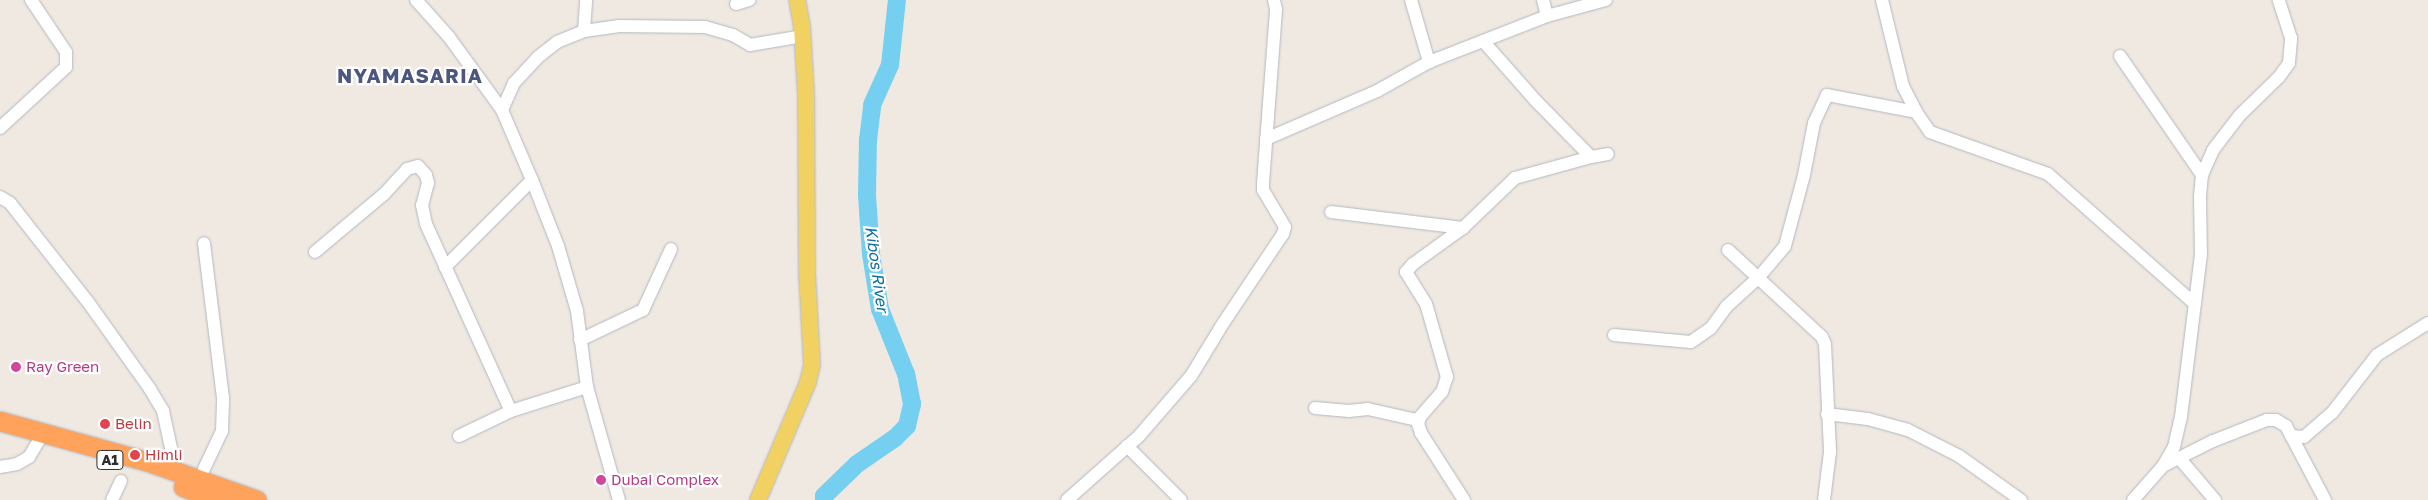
<!DOCTYPE html>
<html>
<head>
<meta charset="utf-8">
<style>
	body { margin:0 }
	#map { position:relative; width:2428px; height:500px; overflow:hidden; background:#efe9e1; font-family:"Golos Text",sans-serif }
	div>[style] { position:absolute }
	.river>* { height:18px; margin:-9px; padding:0 9px; transform-origin:9px; border-radius:9px; background:#75cff0 }
	.roads { filter:drop-shadow(0 0 1px #b4b7c1) drop-shadow(0 0 1px #b4b7c1) }
	.minor>* { height:12px; margin:-6px; padding:0 6px; transform-origin:6px; border-radius:6px; background:#fff }
	.major>* { height:16px; margin:-8px; padding:0 8px; transform-origin:8px; border-radius:8px; background:#f2d163 }
	.highway>* { height:19px; margin:-9.5px; padding:0 9.5px; transform-origin:9.5px; border-radius:9.5px; background:#ffa35c }
	.dots>* { width:14px; height:14px; translate:-50% -50%; box-sizing:border-box; border:2px solid #fff; border-radius:50% }
	span { translate:-50% -50%; white-space:nowrap; text-align:center; line-height:1.15; -webkit-text-stroke:4.5px #fff; paint-order:stroke }
	.shield-label span { padding:1px 4px; background:#fff; border:1px solid; border-radius:4px; -webkit-text-stroke-width:0 }
	.shield-label { font-size:14px; color:#2e2e2e; font-weight:700 }
	.hotel-label { font-size:15px; color:#b23c85 }
	.left { translate:0 -50%; text-align:left }
	.health-label { font-size:15px; color:#be3a42 }
	.water-label { font-size:16px; color:#0d6fa3; font-style:italic }
	.district-label { font-size:20px; color:#4d5680; font-weight:700; letter-spacing:1px }
</style>
</head>
<body>
<div id="map">
	<div class="river">
		<i style="left:824px;top:500px;width:4px;rotate:-90deg"></i>
		<i style="left:824px;top:496px;width:46px;rotate:-44.1deg"></i>
		<i style="left:857px;top:464px;width:46px;rotate:-34.4deg"></i>
		<i style="left:895px;top:438px;width:17px;rotate:-45deg"></i>
		<i style="left:907px;top:426px;width:23px;rotate:-77deg"></i>
		<i style="left:912px;top:404px;width:31px;rotate:-101deg"></i>
		<i style="left:906px;top:374px;width:70px;rotate:-111.8deg"></i>
		<i style="left:880px;top:309px;width:56px;rotate:-99.3deg"></i>
		<i style="left:871px;top:254px;width:59px;rotate:-93.9deg"></i>
		<i style="left:867px;top:195px;width:55px;rotate:-89deg"></i>
		<i style="left:868px;top:140px;width:35px;rotate:-83deg"></i>
		<i style="left:872px;top:105px;width:44px;rotate:-65.8deg"></i>
		<i style="left:890px;top:65px;width:65px;rotate:-83.9deg"></i>
	</div>
	<div class="roads">
		<div class="minor">
			<i style="left:416px;top:0;width:50px;rotate:48.3deg"></i>
			<i style="left:449px;top:37px;width:90px;rotate:54deg"></i>
			<i style="left:502px;top:110px;width:76px;rotate:66.8deg"></i>
			<i style="left:532px;top:180px;width:71px;rotate:68.5deg"></i>
			<i style="left:558px;top:246px;width:68px;rotate:73.7deg"></i>
			<i style="left:577px;top:311px;width:77px;rotate:82.5deg"></i>
			<i style="left:587px;top:387px;width:117px;rotate:74.2deg"></i>
			<i style="left:1411px;top:0;width:65px;rotate:73.8deg"></i>
			<i style="left:1882px;top:0;width:89px;rotate:76.3deg"></i>
			<i style="left:1903px;top:86px;width:29px;rotate:63deg"></i>
			<i style="left:1916px;top:112px;width:24px;rotate:55deg"></i>
			<i style="left:1930px;top:132px;width:125px;rotate:19.6deg"></i>
			<i style="left:2048px;top:174px;width:196px;rotate:41.5deg"></i>
			<i style="left:736px;top:4px;width:14px;rotate:-17deg"></i>
			<i style="left:1547px;top:16px;width:61px;rotate:-15.2deg"></i>
			<i style="left:584px;top:31px;width:31px;rotate:-86deg"></i>
			<i style="left:1483px;top:41px;width:81px;rotate:48.5deg"></i>
			<i style="left:1537px;top:102px;width:77px;rotate:45.5deg"></i>
			<i style="left:2120px;top:56px;width:145px;rotate:55.4deg"></i>
			<i style="left:502px;top:110px;width:30px;rotate:-66deg"></i>
			<i style="left:514px;top:83px;width:35px;rotate:-47deg"></i>
			<i style="left:538px;top:57px;width:24px;rotate:-38deg"></i>
			<i style="left:557px;top:42px;width:29px;rotate:-22deg"></i>
			<i style="left:584px;top:31px;width:34px;rotate:-8deg"></i>
			<i style="left:618px;top:26px;width:87px;rotate:0.7deg"></i>
			<i style="left:705px;top:27px;width:29px;rotate:16deg"></i>
			<i style="left:733px;top:35px;width:20px;rotate:30deg"></i>
			<i style="left:750px;top:45px;width:54px;rotate:-9.6deg"></i>
			<i style="left:0;top:128px;width:90px;rotate:-42.7deg"></i>
			<i style="left:66px;top:67px;width:15px;rotate:-90deg"></i>
			<i style="left:66px;top:52px;width:63px;rotate:-123.9deg"></i>
			<i style="left:1266px;top:139px;width:121px;rotate:-23.4deg"></i>
			<i style="left:1377px;top:91px;width:60px;rotate:-29.1deg"></i>
			<i style="left:1429px;top:62px;width:127px;rotate:-21.3deg"></i>
			<i style="left:1547px;top:16px;width:16px;rotate:-104deg"></i>
			<i style="left:0;top:197px;width:12px;rotate:31deg"></i>
			<i style="left:10px;top:203px;width:126px;rotate:51.8deg"></i>
			<i style="left:88px;top:302px;width:107px;rotate:54.5deg"></i>
			<i style="left:150px;top:389px;width:26px;rotate:59deg"></i>
			<i style="left:163px;top:411px;width:47px;rotate:77.7deg"></i>
			<i style="left:1331px;top:212px;width:133px;rotate:6.9deg"></i>
			<i style="left:1728px;top:250px;width:128px;rotate:42.8deg"></i>
			<i style="left:1822px;top:337px;width:8px;rotate:67deg"></i>
			<i style="left:1825px;top:344px;width:108px;rotate:87.3deg"></i>
			<i style="left:1830px;top:452px;width:48px;rotate:97.1deg"></i>
			<i style="left:315px;top:252px;width:90px;rotate:-40deg"></i>
			<i style="left:384px;top:194px;width:34px;rotate:-47deg"></i>
			<i style="left:407px;top:169px;width:11px;rotate:-15deg"></i>
			<i style="left:418px;top:166px;width:12px;rotate:48deg"></i>
			<i style="left:426px;top:175px;width:8px;rotate:76deg"></i>
			<i style="left:428px;top:183px;width:23px;rotate:105deg"></i>
			<i style="left:422px;top:205px;width:19px;rotate:78deg"></i>
			<i style="left:426px;top:224px;width:205px;rotate:65.6deg"></i>
			<i style="left:445px;top:267px;width:123px;rotate:-45deg"></i>
			<i style="left:1614px;top:335px;width:77px;rotate:5.2deg"></i>
			<i style="left:1691px;top:342px;width:24px;rotate:-35deg"></i>
			<i style="left:1711px;top:328px;width:26px;rotate:-54deg"></i>
			<i style="left:1726px;top:307px;width:45px;rotate:-42.3deg"></i>
			<i style="left:1759px;top:277px;width:40px;rotate:-50deg"></i>
			<i style="left:1785px;top:246px;width:73px;rotate:-75deg"></i>
			<i style="left:1804px;top:175px;width:53px;rotate:-79.1deg"></i>
			<i style="left:1814px;top:123px;width:31px;rotate:-65deg"></i>
			<i style="left:1827px;top:95px;width:91px;rotate:10.8deg"></i>
			<i style="left:580px;top:340px;width:70px;rotate:-25.5deg"></i>
			<i style="left:643px;top:310px;width:67px;rotate:-65.3deg"></i>
			<i style="left:1315px;top:408px;width:34px;rotate:5deg"></i>
			<i style="left:1349px;top:411px;width:19px;rotate:-6deg"></i>
			<i style="left:1368px;top:409px;width:50px;rotate:12.7deg"></i>
			<i style="left:1417px;top:420px;width:14px;rotate:73deg"></i>
			<i style="left:1421px;top:433px;width:80px;rotate:57.3deg"></i>
			<i style="left:1827px;top:414px;width:41px;rotate:7deg"></i>
			<i style="left:1868px;top:419px;width:41px;rotate:15.4deg"></i>
			<i style="left:1908px;top:430px;width:57px;rotate:27deg"></i>
			<i style="left:1959px;top:456px;width:76px;rotate:35.4deg"></i>
			<i style="left:1418px;top:424px;width:7px;rotate:-74deg"></i>
			<i style="left:1420px;top:417px;width:33px;rotate:-49deg"></i>
			<i style="left:1442px;top:392px;width:16px;rotate:-72deg"></i>
			<i style="left:1447px;top:377px;width:76px;rotate:-106deg"></i>
			<i style="left:1426px;top:304px;width:38px;rotate:-122deg"></i>
			<i style="left:1406px;top:272px;width:11px;rotate:-49deg"></i>
			<i style="left:1413px;top:264px;width:62px;rotate:-35.8deg"></i>
			<i style="left:1463px;top:228px;width:72px;rotate:-43.9deg"></i>
			<i style="left:1515px;top:178px;width:79px;rotate:-15.4deg"></i>
			<i style="left:1591px;top:157px;width:17px;rotate:-10deg"></i>
			<i style="left:459px;top:436px;width:58px;rotate:-25.7deg"></i>
			<i style="left:511px;top:411px;width:80px;rotate:-17.5deg"></i>
			<i style="left:2291px;top:436px;width:13px;rotate:4deg"></i>
			<i style="left:2304px;top:437px;width:37px;rotate:-41deg"></i>
			<i style="left:2332px;top:413px;width:73px;rotate:-52.2deg"></i>
			<i style="left:2377px;top:355px;width:60px;rotate:-32.1deg"></i>
			<i style="left:1127px;top:446px;width:76px;rotate:45deg"></i>
			<i style="left:2180px;top:459px;width:54px;rotate:49.5deg"></i>
			<i style="left:2163px;top:466px;width:56px;rotate:-26.6deg"></i>
			<i style="left:2213px;top:441px;width:58px;rotate:-21.3deg"></i>
			<i style="left:2267px;top:420px;width:9px"></i>
			<i style="left:2276px;top:420px;width:12px;rotate:31deg"></i>
			<i style="left:2286px;top:426px;width:84px;rotate:62.2deg"></i>
			<i style="left:0;top:467px;width:17px;rotate:-10deg"></i>
			<i style="left:17px;top:464px;width:14px;rotate:-30deg"></i>
			<i style="left:29px;top:457px;width:23px;rotate:-59deg"></i>
			<i style="left:204px;top:469px;width:42px;rotate:-64.7deg"></i>
			<i style="left:222px;top:431px;width:33px;rotate:-88deg"></i>
			<i style="left:223px;top:398px;width:156px;rotate:-97deg"></i>
			<i style="left:112px;top:500px;width:21px;rotate:-65deg"></i>
			<i style="left:1067px;top:500px;width:96px;rotate:-41.6deg"></i>
			<i style="left:1139px;top:436px;width:79px;rotate:-49.1deg"></i>
			<i style="left:1191px;top:376px;width:63px;rotate:-58.6deg"></i>
			<i style="left:1224px;top:322px;width:106px;rotate:-56.2deg"></i>
			<i style="left:1283px;top:234px;width:7px;rotate:-74deg"></i>
			<i style="left:1285px;top:227px;width:43px;rotate:-120.7deg"></i>
			<i style="left:1263px;top:190px;width:7px;rotate:-90deg"></i>
			<i style="left:1263px;top:183px;width:174px;rotate:-85.7deg"></i>
			<i style="left:1276px;top:9px;width:9px;rotate:-103deg"></i>
			<i style="left:2133px;top:500px;width:45px;rotate:-48.6deg"></i>
			<i style="left:2163px;top:466px;width:22px;rotate:-60deg"></i>
			<i style="left:2174px;top:447px;width:31px;rotate:-77deg"></i>
			<i style="left:2181px;top:417px;width:163px;rotate:-83deg"></i>
			<i style="left:2201px;top:255px;width:58px;rotate:-91deg"></i>
			<i style="left:2200px;top:197px;width:22px;rotate:-85deg"></i>
			<i style="left:2202px;top:175px;width:27px;rotate:-66deg"></i>
			<i style="left:2213px;top:150px;width:44px;rotate:-52.4deg"></i>
			<i style="left:2240px;top:115px;width:54px;rotate:-44.3deg"></i>
			<i style="left:2279px;top:77px;width:17px;rotate:-54deg"></i>
			<i style="left:2289px;top:63px;width:25px;rotate:-85deg"></i>
			<i style="left:2291px;top:38px;width:40px;rotate:-108deg"></i>
		</div>
		<div class="major">
			<i style="left:758px;top:500px;width:128px;rotate:-67deg"></i>
			<i style="left:808px;top:382px;width:17px;rotate:-77deg"></i>
			<i style="left:812px;top:365px;width:93px;rotate:-93.1deg"></i>
			<i style="left:807px;top:272px;width:178px;rotate:-90.3deg"></i>
			<i style="left:806px;top:94px;width:67px;rotate:-93.4deg"></i>
			<i style="left:802px;top:27px;width:27px;rotate:-100deg"></i>
		</div>
		<div class="highway">
			<i style="left:0;top:421px;width:158px;rotate:15.4deg"></i>
			<i style="left:152px;top:463px;width:111px;rotate:19.4deg"></i>
			<i style="left:183px;top:487px;width:36px;rotate:21deg"></i>
		</div>
	</div>
	<div class="dots">
		<i style="left:16px;top:367px;background:#d1479c"></i>
		<i style="left:105px;top:424px;background:#e0444e"></i>
		<i style="left:135px;top:455px;background:#e0444e"></i>
		<i style="left:601px;top:480px;background:#d1479c"></i>
	</div>
	<div class="shield-label">
		<span style="left:110px;top:460px">A1</span>
	</div>
	<div class="hotel-label">
		<span class="left" style="left:26px;top:367px">Ray Green</span>
		<span class="left" style="left:611px;top:480px">Dubai Complex</span>
	</div>
	<div class="health-label">
		<span class="left" style="left:115px;top:424px">Belin</span>
		<span class="left" style="left:145px;top:455px">Himli</span>
	</div>
	<div class="water-label">
		<span style="left:877px;top:269px;rotate:82deg">Kibos River</span>
	</div>
	<div class="district-label">
		<span style="left:410px;top:75px">NYAMASARIA</span>
	</div>
</div>
</body>
</html>
